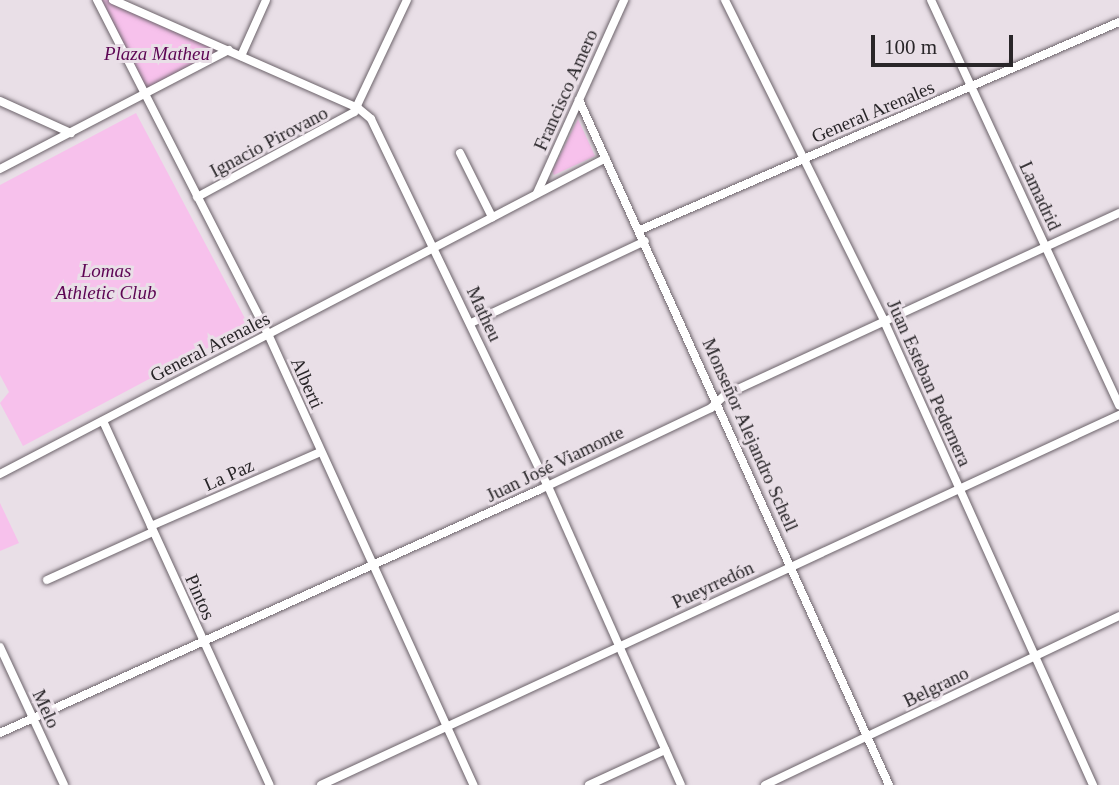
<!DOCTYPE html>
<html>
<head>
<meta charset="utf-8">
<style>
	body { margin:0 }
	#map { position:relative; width:1119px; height:785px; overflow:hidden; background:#e9dfe7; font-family:Georgia,serif }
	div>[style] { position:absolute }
	.green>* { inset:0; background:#f7c1ec }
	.roads { filter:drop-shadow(0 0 2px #6c636a) drop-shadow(0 0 2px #6c636a) }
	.minor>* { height:8px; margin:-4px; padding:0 4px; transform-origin:4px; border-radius:4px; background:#fff }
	span { translate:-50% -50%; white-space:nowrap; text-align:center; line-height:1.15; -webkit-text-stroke:6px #e9dfe7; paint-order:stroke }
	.park-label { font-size:19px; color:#5d0554; font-style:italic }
	.street-label { font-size:19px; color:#292629 }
	.scale { position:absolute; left:871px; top:35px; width:142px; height:32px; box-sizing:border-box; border:4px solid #292629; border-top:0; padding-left:9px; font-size:21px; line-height:24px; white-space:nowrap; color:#292629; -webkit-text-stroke:5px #e9dfe7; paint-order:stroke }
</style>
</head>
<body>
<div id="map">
	<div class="green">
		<i style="clip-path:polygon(97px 0,113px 0,229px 50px,144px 95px)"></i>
		<i style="clip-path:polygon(136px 113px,249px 326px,23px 446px,0 403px,9px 392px,0 375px,0 185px)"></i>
		<i style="clip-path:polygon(578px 119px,595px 156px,554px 175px,552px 171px)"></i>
		<i style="clip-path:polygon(0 503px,19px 543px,0 551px)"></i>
	</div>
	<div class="roads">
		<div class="minor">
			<i style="left:97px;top:0;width:375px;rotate:62.9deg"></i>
			<i style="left:268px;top:334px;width:496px;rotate:65.5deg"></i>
			<i style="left:113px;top:0;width:268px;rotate:23.8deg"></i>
			<i style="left:358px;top:108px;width:17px;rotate:40deg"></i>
			<i style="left:371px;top:119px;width:405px;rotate:64.3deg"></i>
			<i style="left:547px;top:484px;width:329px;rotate:66deg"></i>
			<i style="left:725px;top:0;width:358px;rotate:63.6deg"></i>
			<i style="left:884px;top:321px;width:509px;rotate:65.75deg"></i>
			<i style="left:931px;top:0;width:447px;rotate:65.1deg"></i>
			<i style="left:241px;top:56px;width:61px;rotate:-65.9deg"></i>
			<i style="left:579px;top:100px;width:752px;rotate:65.65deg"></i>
			<i style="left:0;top:101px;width:78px;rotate:24.3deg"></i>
			<i style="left:460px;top:153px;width:72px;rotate:63.4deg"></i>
			<i style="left:0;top:169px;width:258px;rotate:-27.5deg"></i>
			<i style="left:537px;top:193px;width:212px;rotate:-65.7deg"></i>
			<i style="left:197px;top:197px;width:179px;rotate:-28.4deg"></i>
			<i style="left:354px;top:112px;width:124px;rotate:-64.7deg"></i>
			<i style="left:640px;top:230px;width:522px;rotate:-23.47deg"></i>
			<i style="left:471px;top:323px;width:192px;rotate:-25.2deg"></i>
			<i style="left:103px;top:421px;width:400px;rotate:65.4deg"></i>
			<i style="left:0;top:474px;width:683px;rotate:-27.54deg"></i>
			<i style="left:151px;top:526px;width:184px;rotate:-23.6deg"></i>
			<i style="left:47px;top:580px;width:116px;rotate:-24.4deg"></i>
			<i style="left:0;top:647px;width:152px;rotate:65.1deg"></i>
			<i style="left:0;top:733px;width:591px;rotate:-24.27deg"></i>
			<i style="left:539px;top:490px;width:191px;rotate:-25.5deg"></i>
			<i style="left:711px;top:408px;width:19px;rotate:-43deg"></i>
			<i style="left:725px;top:395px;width:434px;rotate:-24.8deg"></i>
			<i style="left:321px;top:785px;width:880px;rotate:-24.88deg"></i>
			<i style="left:589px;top:785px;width:84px;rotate:-24.7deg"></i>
			<i style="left:765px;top:785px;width:392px;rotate:-25.5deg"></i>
		</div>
	</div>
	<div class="park-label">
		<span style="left:157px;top:54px">Plaza Matheu</span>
		<span style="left:106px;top:282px">Lomas<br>Athletic Club</span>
	</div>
	<div class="street-label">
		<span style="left:566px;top:90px;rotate:-66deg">Francisco Amero</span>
		<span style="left:873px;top:112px;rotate:-23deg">General Arenales</span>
		<span style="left:269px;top:142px;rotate:-28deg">Ignacio Pirovano</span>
		<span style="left:1040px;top:196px;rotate:65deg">Lamadrid</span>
		<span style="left:484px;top:314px;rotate:65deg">Matheu</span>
		<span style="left:210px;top:347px;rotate:-27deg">General Arenales</span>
		<span style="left:307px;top:383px;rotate:66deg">Alberti</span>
		<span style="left:929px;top:383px;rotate:66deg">Juan Esteban Pedernera</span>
		<span style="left:750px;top:435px;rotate:66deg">Monseñor Alejandro Schell</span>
		<span style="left:555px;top:464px;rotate:-26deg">Juan José Viamonte</span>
		<span style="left:229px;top:475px;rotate:-24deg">La Paz</span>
		<span style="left:713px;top:585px;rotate:-25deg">Pueyrredón</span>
		<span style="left:200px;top:597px;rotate:66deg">Pintos</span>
		<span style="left:936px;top:687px;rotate:-26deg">Belgrano</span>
		<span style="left:46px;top:709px;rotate:65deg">Melo</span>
	</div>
	<div class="scale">100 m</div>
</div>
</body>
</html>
